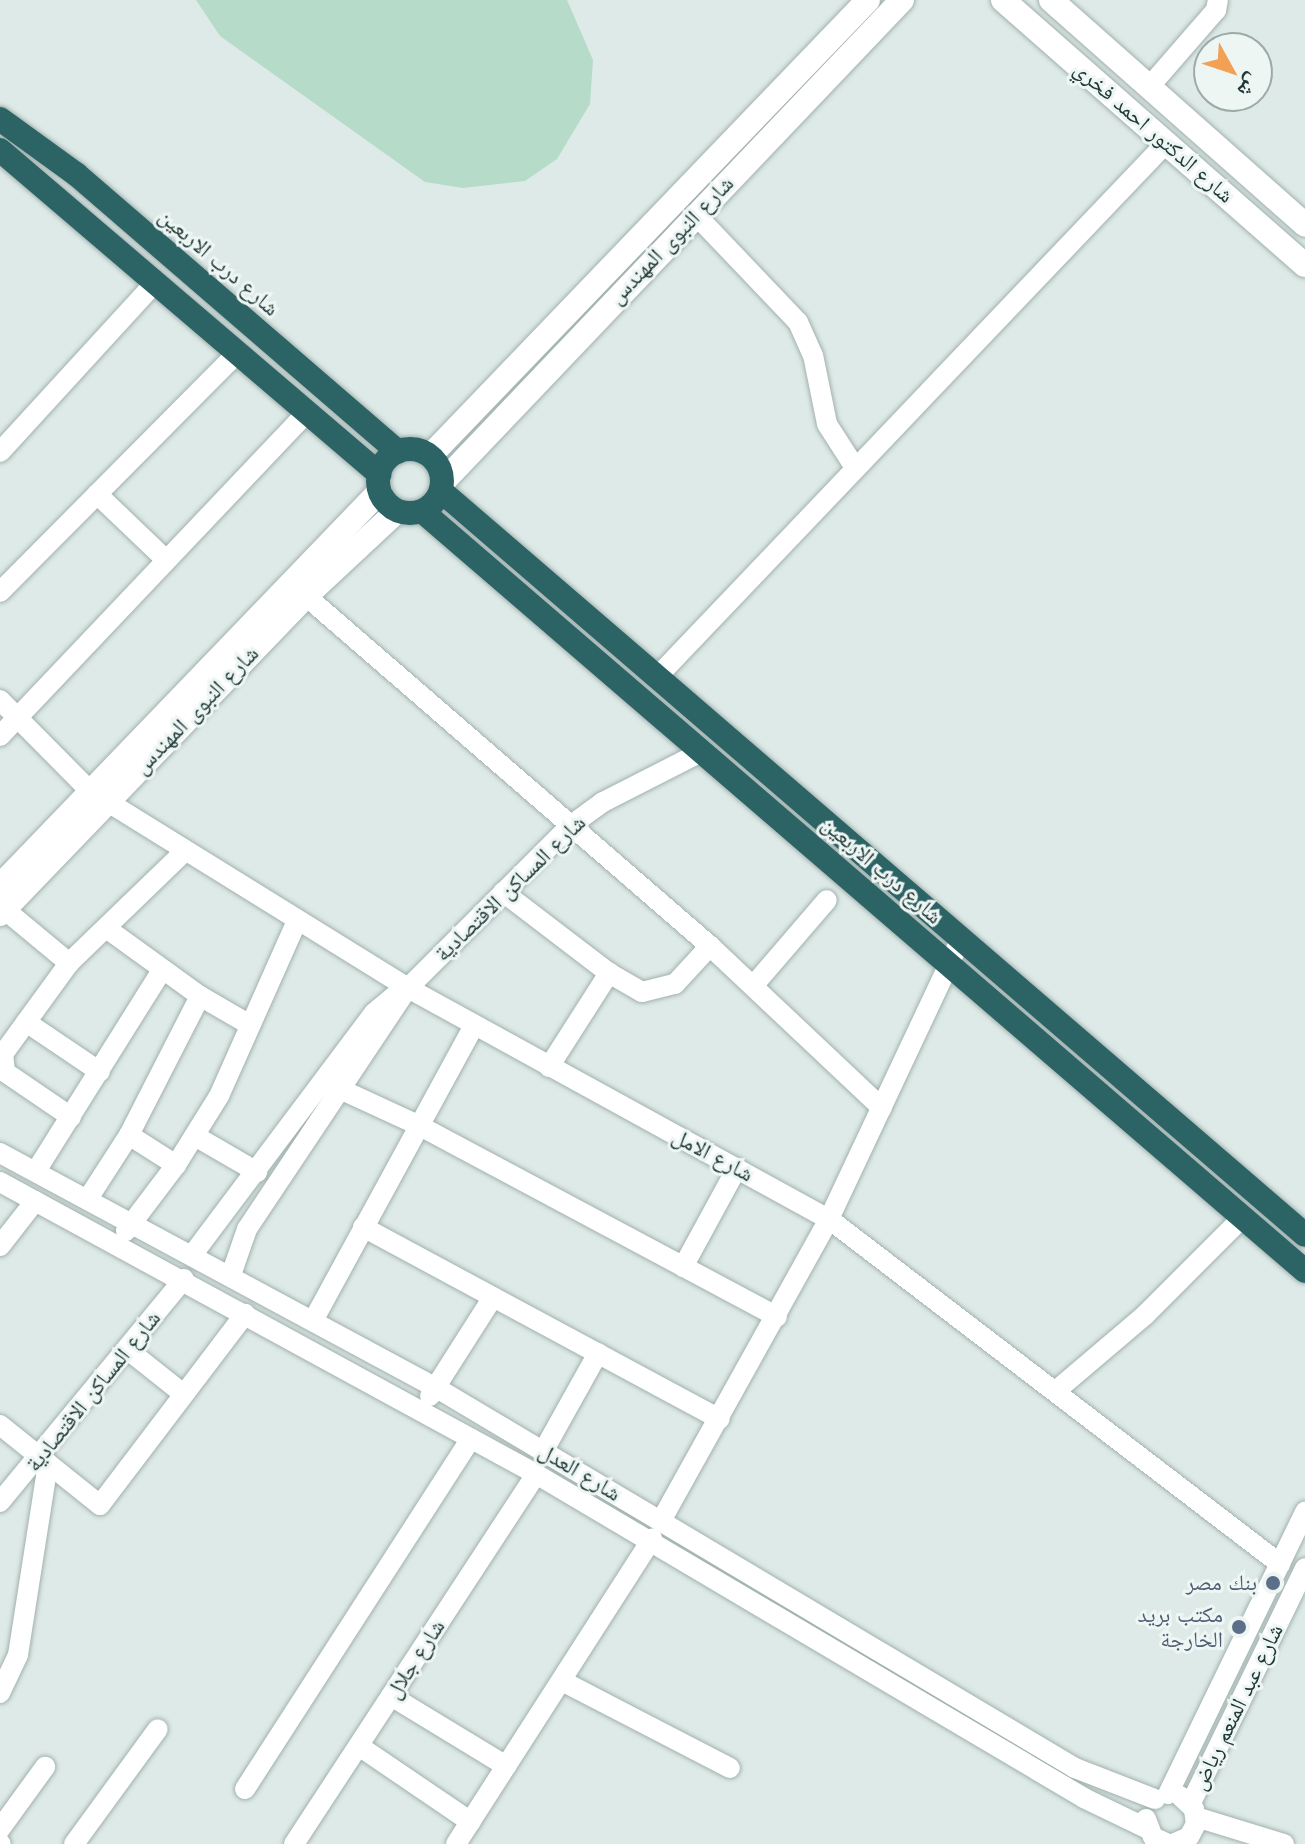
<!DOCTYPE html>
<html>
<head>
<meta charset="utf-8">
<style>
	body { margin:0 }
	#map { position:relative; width:1305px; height:1844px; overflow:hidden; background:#deeae7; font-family:Jost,"Noto Naskh Arabic",sans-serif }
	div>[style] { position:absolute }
	.green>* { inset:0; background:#b6dbc9 }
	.roads { filter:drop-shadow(0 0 2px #a1b1af) drop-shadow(0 0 2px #a1b1af) }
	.street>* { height:20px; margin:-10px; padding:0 10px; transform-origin:10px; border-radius:10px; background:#fff }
	.secondary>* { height:24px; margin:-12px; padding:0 12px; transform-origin:12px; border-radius:12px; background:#fff }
	.highway>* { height:24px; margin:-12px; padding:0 12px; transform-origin:12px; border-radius:12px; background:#2c6365 }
	.highway>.ring { margin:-12px; padding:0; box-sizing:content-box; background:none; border:24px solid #2c6365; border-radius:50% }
	.dots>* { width:22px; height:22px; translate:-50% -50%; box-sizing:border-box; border:4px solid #eef6f4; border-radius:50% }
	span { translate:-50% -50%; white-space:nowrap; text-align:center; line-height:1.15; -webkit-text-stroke:6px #eef6f4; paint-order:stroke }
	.street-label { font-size:22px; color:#203938 }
	.service-label { font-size:22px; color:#4e5e75 }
	.right { translate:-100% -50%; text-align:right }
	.north { position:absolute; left:1193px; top:32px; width:80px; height:80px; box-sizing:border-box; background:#eef6f4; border:2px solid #9caaa9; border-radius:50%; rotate:130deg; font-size:22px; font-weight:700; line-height:32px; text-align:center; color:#203938 }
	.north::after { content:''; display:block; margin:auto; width:28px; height:36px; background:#f2a054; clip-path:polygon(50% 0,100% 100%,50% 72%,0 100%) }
</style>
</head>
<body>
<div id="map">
	<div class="green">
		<i style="clip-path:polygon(196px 0,567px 0,593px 60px,590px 104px,557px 159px,525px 181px,463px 188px,425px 182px,220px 36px)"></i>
	</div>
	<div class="roads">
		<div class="street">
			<i style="left:1150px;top:86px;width:101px;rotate:-49deg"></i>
			<i style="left:1216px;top:10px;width:10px;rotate:-79deg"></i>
			<i style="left:695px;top:214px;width:149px;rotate:46.4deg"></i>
			<i style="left:798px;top:322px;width:36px;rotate:66deg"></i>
			<i style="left:813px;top:355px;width:70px;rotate:78.5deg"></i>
			<i style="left:827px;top:424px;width:50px;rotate:57.3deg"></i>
			<i style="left:0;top:452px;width:231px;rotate:-47.5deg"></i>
			<i style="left:97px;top:494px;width:95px;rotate:43.7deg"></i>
			<i style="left:0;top:592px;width:338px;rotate:-45.2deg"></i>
			<i style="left:306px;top:596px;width:535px;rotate:40.9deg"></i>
			<i style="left:710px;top:946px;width:236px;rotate:43.3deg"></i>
			<i style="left:658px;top:676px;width:738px;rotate:-46.37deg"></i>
			<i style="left:0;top:700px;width:128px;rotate:45.3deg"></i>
			<i style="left:0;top:736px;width:446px;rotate:-46.5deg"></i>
			<i style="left:108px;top:802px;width:353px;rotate:31.8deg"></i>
			<i style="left:408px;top:988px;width:480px;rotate:28.8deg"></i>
			<i style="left:829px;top:1219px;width:568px;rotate:37.41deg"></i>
			<i style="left:503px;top:892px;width:133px;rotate:37.4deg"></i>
			<i style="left:609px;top:973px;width:38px;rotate:30deg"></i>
			<i style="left:642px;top:992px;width:34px;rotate:-14deg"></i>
			<i style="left:675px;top:984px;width:52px;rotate:-47.4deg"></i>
			<i style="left:4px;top:909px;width:85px;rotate:39.7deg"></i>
			<i style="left:753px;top:986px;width:113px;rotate:-49.3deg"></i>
			<i style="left:200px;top:996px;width:58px;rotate:30.1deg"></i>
			<i style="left:26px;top:1022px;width:89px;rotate:34deg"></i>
			<i style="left:549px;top:1067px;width:112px;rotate:-57.4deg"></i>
			<i style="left:340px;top:1089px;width:86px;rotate:24.8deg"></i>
			<i style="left:418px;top:1125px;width:407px;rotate:28.1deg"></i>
			<i style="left:71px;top:1117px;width:80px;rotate:-145.7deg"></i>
			<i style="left:5px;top:1072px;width:18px;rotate:-96deg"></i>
			<i style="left:3px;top:1054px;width:112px;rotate:-54deg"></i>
			<i style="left:69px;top:963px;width:160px;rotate:-44deg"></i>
			<i style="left:129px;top:1135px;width:56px;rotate:32.6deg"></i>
			<i style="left:195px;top:1136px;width:72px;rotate:30.1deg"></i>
			<i style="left:0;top:1153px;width:494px;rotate:28.3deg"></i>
			<i style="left:435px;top:1387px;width:745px;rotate:30.77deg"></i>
			<i style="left:1075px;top:1768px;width:86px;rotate:21.2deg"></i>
			<i style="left:36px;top:1171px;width:237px;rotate:-57.9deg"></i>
			<i style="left:0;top:1182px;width:610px;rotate:28.58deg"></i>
			<i style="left:536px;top:1474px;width:637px;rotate:30.59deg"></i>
			<i style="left:1084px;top:1798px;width:71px;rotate:25.8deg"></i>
			<i style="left:89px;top:1197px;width:74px;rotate:-57.2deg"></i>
			<i style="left:129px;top:1135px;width:156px;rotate:-62.9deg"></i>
			<i style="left:200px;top:996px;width:116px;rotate:-144.1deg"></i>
			<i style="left:363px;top:1227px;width:405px;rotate:28.3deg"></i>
			<i style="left:126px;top:1231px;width:83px;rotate:-52.9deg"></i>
			<i style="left:176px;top:1165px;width:81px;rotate:-58.1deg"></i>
			<i style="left:219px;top:1096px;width:192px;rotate:-66deg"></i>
			<i style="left:0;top:1246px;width:57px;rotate:-52.1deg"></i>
			<i style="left:193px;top:1254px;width:301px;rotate:-53.1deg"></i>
			<i style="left:374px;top:1013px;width:34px;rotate:-40deg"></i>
			<i style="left:683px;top:1267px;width:113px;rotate:-61.4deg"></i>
			<i style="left:231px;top:1275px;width:49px;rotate:-70.8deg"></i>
			<i style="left:247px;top:1229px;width:290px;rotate:-56.3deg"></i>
			<i style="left:408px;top:988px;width:229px;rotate:-45deg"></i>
			<i style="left:570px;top:826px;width:41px;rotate:-36deg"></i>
			<i style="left:603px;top:802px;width:112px;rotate:-27deg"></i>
			<i style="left:314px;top:1319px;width:335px;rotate:-61.4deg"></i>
			<i style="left:128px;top:1350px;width:68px;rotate:38.4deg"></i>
			<i style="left:1057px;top:1390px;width:116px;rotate:-40.4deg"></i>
			<i style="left:1145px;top:1315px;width:139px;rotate:-45deg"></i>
			<i style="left:430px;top:1396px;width:117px;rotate:-57.5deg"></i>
			<i style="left:0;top:1425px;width:128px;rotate:38.7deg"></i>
			<i style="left:100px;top:1505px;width:240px;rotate:-52.8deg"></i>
			<i style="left:544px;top:1450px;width:111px;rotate:-60.9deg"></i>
			<i style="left:0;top:1502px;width:289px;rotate:-50.5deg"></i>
			<i style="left:661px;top:1521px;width:346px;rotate:-60.9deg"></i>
			<i style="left:829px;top:1219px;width:310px;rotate:-64.8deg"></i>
			<i style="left:562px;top:1681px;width:189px;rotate:27.4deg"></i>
			<i style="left:0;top:1693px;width:42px;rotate:-64.7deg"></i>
			<i style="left:18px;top:1655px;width:194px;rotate:-81.1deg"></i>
			<i style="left:391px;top:1696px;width:135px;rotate:31.3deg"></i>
			<i style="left:359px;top:1746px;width:135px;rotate:34.2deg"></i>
			<i style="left:245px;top:1789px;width:417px;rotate:-57.2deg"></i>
			<i style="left:1168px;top:1794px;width:314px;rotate:-64.1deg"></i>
			<i style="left:1191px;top:1803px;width:261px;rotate:-64.1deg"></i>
			<i style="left:1196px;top:1817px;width:92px;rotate:17.1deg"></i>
			<i style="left:1146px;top:1819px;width:19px;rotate:69deg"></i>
			<i style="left:1153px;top:1837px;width:17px;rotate:25deg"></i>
			<i style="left:0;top:1829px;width:77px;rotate:-54deg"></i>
			<i style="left:0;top:1843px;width:1px;rotate:45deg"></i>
			<i style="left:74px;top:1844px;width:142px;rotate:-53.9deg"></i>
			<i style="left:294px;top:1844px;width:442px;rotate:-56.8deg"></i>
			<i style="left:456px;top:1844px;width:363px;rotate:-57.3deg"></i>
			<i style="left:1173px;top:1844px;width:17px;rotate:-24deg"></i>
			<i style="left:1189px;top:1837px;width:15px;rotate:-62deg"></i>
			<i style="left:1196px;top:1824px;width:15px;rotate:-98deg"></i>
			<i style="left:1194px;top:1809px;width:19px;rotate:-137deg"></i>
		</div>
		<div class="secondary">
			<i style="left:1003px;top:0;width:402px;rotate:41.3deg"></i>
			<i style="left:1051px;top:0;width:339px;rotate:41.5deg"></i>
			<i style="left:430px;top:456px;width:632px;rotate:-46.15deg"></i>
			<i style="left:442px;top:483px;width:667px;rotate:-46.4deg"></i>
			<i style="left:0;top:886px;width:548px;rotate:-46.11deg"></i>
			<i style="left:0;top:914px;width:441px;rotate:-46.1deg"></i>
			<i style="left:306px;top:596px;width:125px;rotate:-43deg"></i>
		</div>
		<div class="highway">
			<i style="left:0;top:119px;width:94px;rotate:35.9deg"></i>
			<i style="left:76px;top:174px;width:425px;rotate:40.8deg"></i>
			<i style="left:0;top:150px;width:499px;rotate:40.5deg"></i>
			<i class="ring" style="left:378px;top:449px;width:40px;height:40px"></i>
			<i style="left:441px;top:491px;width:1140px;rotate:40.73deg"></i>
			<i style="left:422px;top:511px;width:1165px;rotate:40.72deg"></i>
		</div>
	</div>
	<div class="dots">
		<i style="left:1273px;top:1583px;background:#5c6f8a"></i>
		<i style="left:1239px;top:1627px;background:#5c6f8a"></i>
	</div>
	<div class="street-label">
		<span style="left:1154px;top:132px;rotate:41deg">شارع الدكتور احمد فخري</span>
		<span style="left:671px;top:240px;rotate:-46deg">شارع النبوى المهندس</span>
		<span style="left:219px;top:262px;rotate:41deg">شارع درب الاربعين</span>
		<span style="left:196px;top:710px;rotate:-46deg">شارع النبوى المهندس</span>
		<span style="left:882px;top:870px;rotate:41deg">شارع درب الاربعين</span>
		<span style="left:510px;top:888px;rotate:-44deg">شارع المساكن الاقتصادية</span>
		<span style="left:713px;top:1155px;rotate:28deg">شارع الامل</span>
		<span style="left:93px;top:1391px;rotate:-51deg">شارع المساكن الاقتصادية</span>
		<span style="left:580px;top:1472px;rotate:31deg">شارع العدل</span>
		<span style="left:415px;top:1659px;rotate:-57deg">شارع جلال</span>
		<span style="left:1237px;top:1707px;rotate:-64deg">شارع عبد المنعم رياض</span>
	</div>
	<div class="service-label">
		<span class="right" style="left:1257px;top:1583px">بنك مصر</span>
		<span class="right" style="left:1223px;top:1627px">مكتب بريد<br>الخارجة</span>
	</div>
	<div class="north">ش</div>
</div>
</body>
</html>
